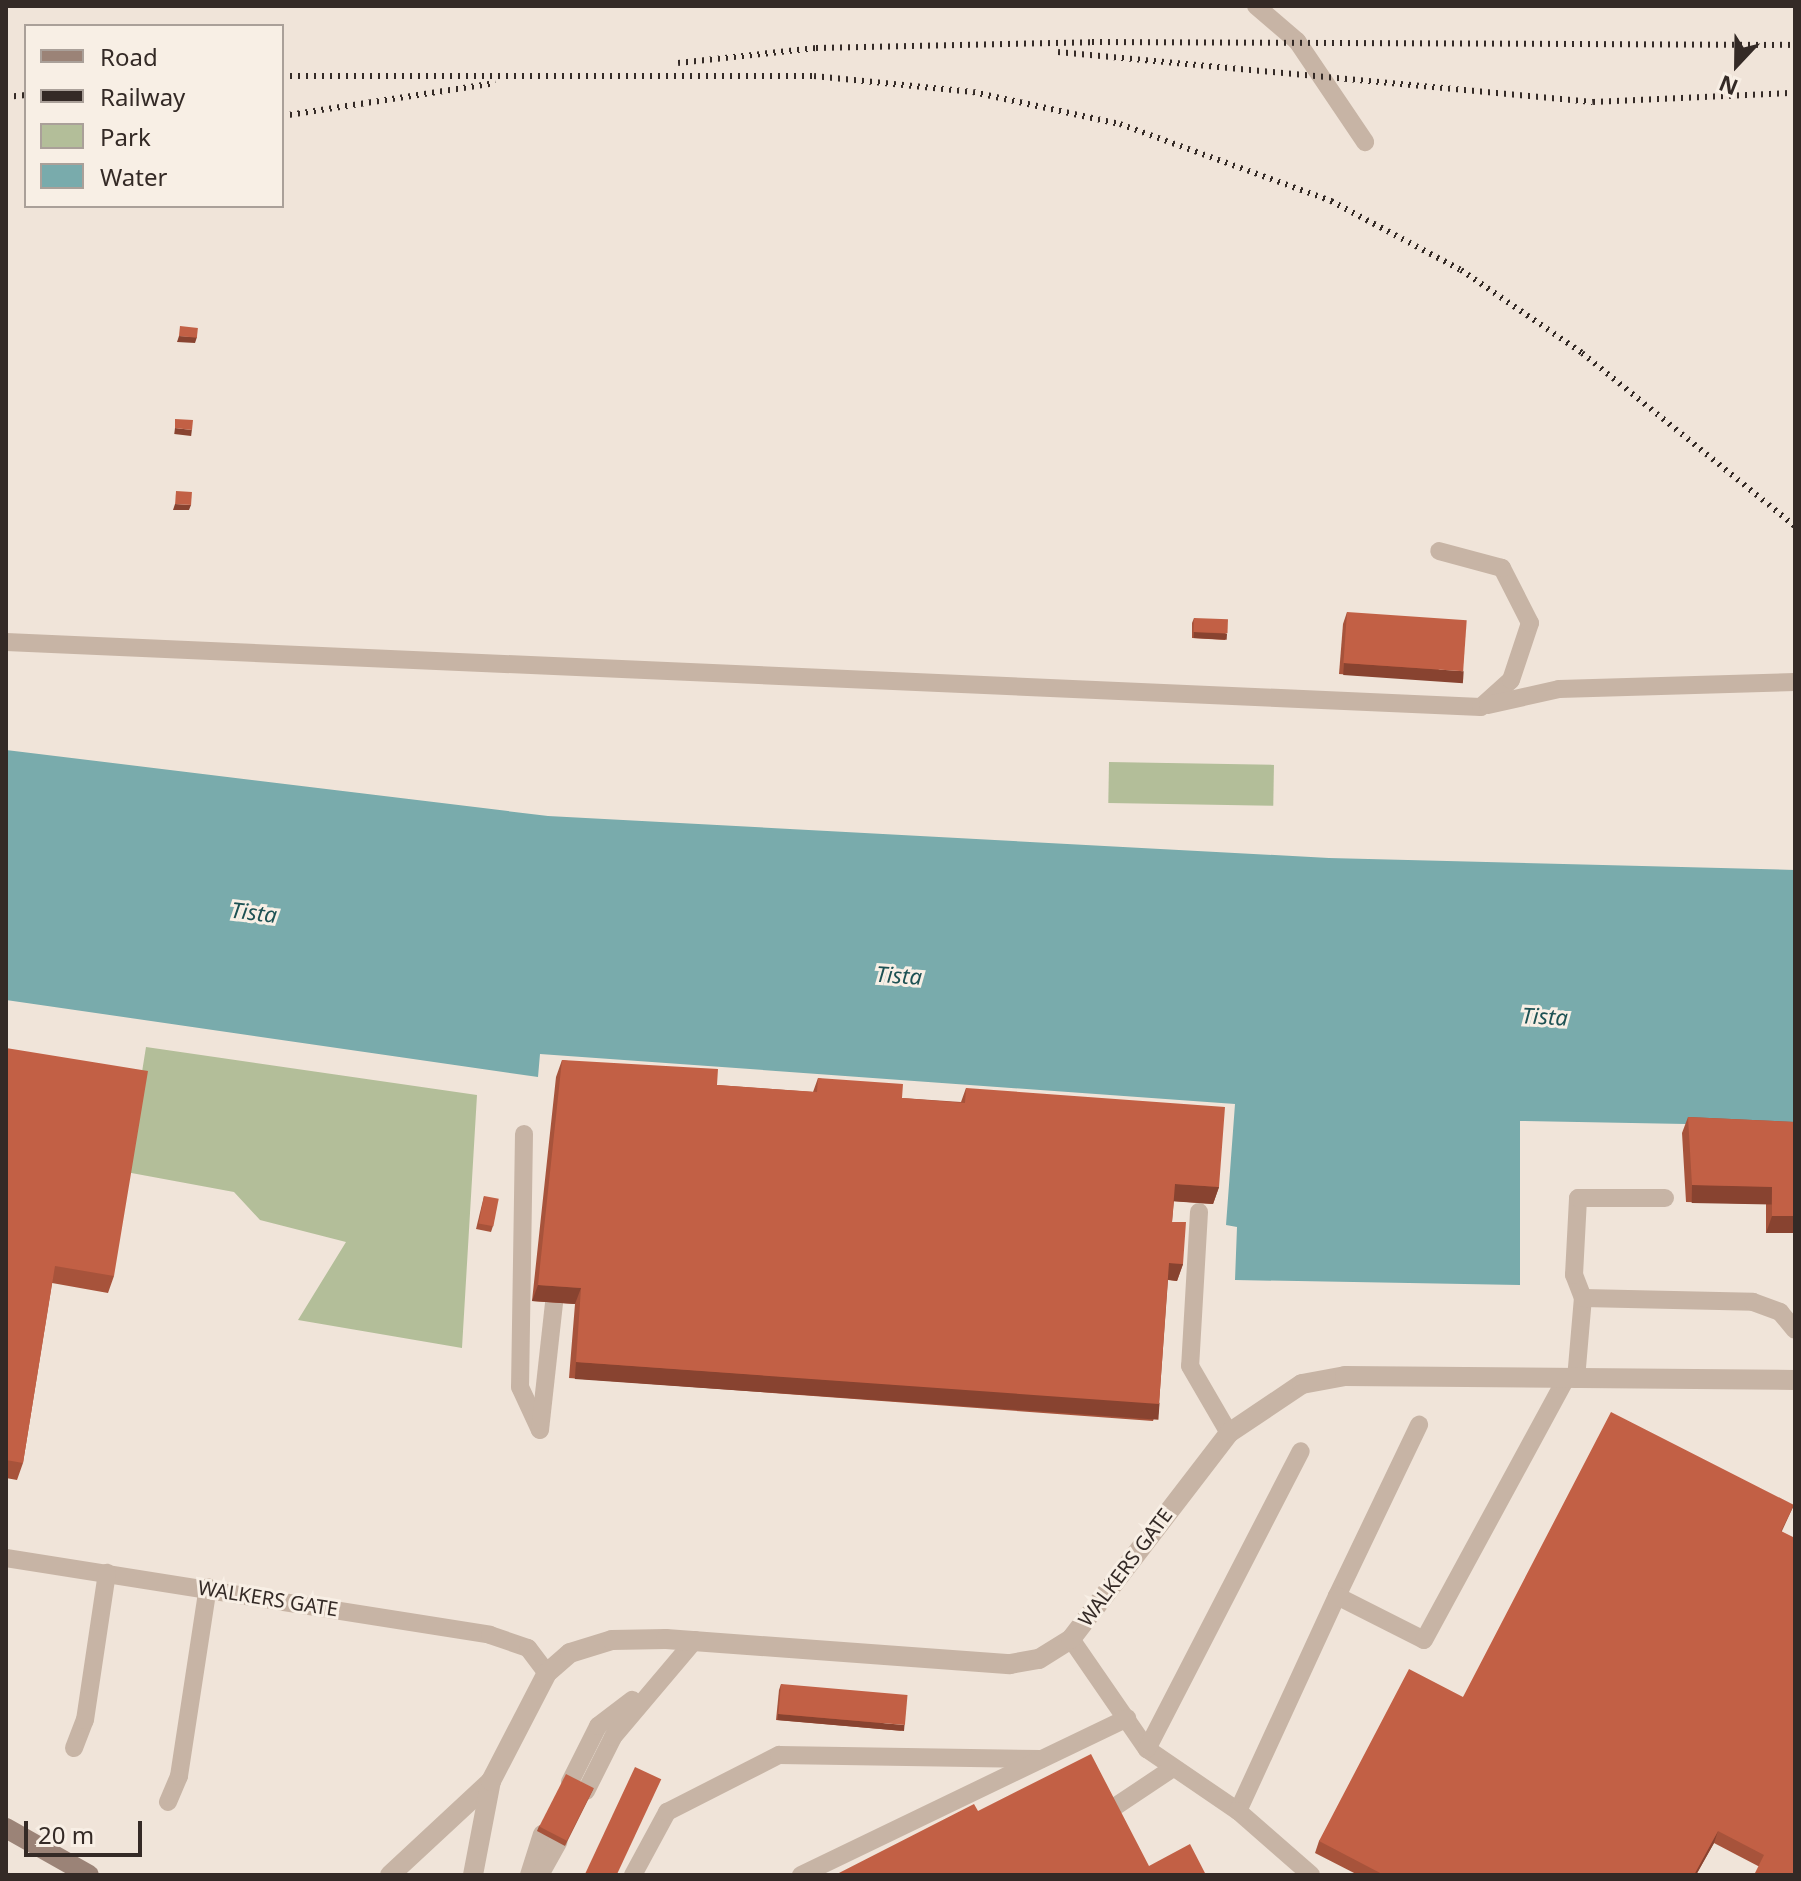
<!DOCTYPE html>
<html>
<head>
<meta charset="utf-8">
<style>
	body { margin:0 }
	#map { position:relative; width:1801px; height:1881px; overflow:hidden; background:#f0e4d9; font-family:"Noto Sans",sans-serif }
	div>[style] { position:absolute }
	.green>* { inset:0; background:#b3be99; transform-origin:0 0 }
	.water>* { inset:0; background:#79abac }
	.lane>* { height:18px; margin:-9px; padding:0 9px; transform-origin:9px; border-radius:9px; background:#c7b4a5 }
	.street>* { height:20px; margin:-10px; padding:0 10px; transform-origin:10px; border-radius:10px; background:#c7b4a5 }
	.secondary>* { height:20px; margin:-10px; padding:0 10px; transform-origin:10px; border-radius:10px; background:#9b8377 }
	.rail>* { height:6px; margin-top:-3px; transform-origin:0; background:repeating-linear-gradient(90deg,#342a26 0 2px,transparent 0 8px) }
	.wall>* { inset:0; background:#a7533b }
	.shaded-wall>* { inset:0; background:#884330; transform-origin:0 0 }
	.building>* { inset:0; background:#c26045; transform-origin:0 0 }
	span { translate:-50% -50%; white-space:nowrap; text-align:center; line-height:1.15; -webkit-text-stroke:6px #f8efe5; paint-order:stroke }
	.street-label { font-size:20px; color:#342a26 }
	.water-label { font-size:22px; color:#1d5153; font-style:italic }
	.frame { position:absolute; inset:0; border:8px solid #342a26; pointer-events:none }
	.legend { position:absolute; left:24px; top:24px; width:260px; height:184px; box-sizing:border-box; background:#f8efe5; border:2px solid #aaa099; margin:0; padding:10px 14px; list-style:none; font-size:24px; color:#342a26 }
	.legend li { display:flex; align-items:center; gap:16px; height:40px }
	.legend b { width:40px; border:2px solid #aaa099 }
	.north { position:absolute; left:1697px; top:24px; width:80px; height:80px; -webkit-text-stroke:6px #f8efe5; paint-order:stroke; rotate:202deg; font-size:22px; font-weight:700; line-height:32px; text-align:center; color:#342a26 }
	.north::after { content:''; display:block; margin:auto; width:28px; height:36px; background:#342a26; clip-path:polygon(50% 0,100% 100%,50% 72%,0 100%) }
	.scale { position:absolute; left:24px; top:1821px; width:118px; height:36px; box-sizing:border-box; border:4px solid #342a26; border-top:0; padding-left:10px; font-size:24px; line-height:28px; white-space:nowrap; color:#342a26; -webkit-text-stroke:6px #f8efe5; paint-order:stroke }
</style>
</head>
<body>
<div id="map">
	<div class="green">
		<i style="left:1109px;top:762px;width:165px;height:41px;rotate:1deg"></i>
		<i style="clip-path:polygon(146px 1047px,477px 1095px,462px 1348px,298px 1320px,346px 1242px,260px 1220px,234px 1192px,126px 1172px)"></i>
	</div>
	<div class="water">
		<i style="clip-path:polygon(6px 750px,548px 816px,1329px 858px,1795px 870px,1795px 1126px,1520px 1121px,1520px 1285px,1235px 1280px,1237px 1227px,1226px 1225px,1235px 1104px,540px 1054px,538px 1077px,6px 1000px)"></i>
	</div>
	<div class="lane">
		<i style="left:1256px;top:6px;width:54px;rotate:40.5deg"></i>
		<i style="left:1297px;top:41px;width:122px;rotate:56deg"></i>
		<i style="left:6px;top:642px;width:1476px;rotate:2.52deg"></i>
		<i style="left:1481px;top:707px;width:40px;rotate:-42deg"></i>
		<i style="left:1511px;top:680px;width:60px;rotate:-71.6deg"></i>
		<i style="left:1530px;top:623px;width:62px;rotate:-117deg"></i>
		<i style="left:1502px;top:568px;width:65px;rotate:-164.9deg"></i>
		<i style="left:1488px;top:705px;width:73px;rotate:-12.7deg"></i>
		<i style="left:1559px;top:689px;width:236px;rotate:-1.7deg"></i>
		<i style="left:524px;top:1134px;width:253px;rotate:90.9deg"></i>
		<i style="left:520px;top:1387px;width:47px;rotate:65.1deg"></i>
		<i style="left:540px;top:1430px;width:128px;rotate:-83.7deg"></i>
		<i style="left:1199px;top:1212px;width:154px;rotate:93.3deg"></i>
		<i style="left:1190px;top:1366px;width:78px;rotate:59.8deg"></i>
		<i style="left:1583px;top:1298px;width:25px;rotate:-111deg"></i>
		<i style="left:1574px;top:1275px;width:77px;rotate:-87deg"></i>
		<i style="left:1578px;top:1198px;width:87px"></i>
		<i style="left:1576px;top:1379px;width:81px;rotate:-85.1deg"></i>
		<i style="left:1583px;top:1298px;width:170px;rotate:1.3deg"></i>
		<i style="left:1753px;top:1302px;width:29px;rotate:20deg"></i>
		<i style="left:1780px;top:1312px;width:23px;rotate:50deg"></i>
		<i style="left:6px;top:1558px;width:490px;rotate:9deg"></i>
		<i style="left:490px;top:1635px;width:40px;rotate:18.9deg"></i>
		<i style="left:528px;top:1648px;width:31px;rotate:53deg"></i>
		<i style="left:1337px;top:1596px;width:190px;rotate:-64.4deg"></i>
		<i style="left:1071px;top:1639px;width:134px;rotate:55.4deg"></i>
		<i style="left:1147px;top:1749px;width:110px;rotate:34.3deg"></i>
		<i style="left:1238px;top:1811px;width:237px;rotate:-65.3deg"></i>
		<i style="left:1337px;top:1596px;width:97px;rotate:26.8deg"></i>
		<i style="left:1424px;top:1640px;width:297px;rotate:-61.5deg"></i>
		<i style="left:74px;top:1748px;width:30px;rotate:-69deg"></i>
		<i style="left:85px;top:1720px;width:149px;rotate:-81.5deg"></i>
		<i style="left:1147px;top:1749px;width:335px;rotate:-62.7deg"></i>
		<i style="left:570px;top:1782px;width:63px;rotate:-63.4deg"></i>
		<i style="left:598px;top:1726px;width:43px;rotate:-37.4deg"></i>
		<i style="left:586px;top:1791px;width:60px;rotate:-63.4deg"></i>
		<i style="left:613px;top:1737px;width:127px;rotate:-49.8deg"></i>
		<i style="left:168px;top:1802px;width:28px;rotate:-67deg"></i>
		<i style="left:179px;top:1776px;width:191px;rotate:-81.3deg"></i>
		<i style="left:1238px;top:1811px;width:97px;rotate:41.2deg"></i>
		<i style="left:1098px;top:1818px;width:90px;rotate:-33.7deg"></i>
		<i style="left:529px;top:1875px;width:43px;rotate:-72.4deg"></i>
		<i style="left:540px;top:1875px;width:38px;rotate:-61deg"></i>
		<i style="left:633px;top:1875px;width:72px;rotate:-61.6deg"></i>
		<i style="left:667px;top:1812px;width:126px;rotate:-27deg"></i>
		<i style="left:779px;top:1755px;width:262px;rotate:0.9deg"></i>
		<i style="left:801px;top:1875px;width:362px;rotate:-25.7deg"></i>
	</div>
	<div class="street">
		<i style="left:390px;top:1875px;width:138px;rotate:-42.9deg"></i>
		<i style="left:473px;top:1875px;width:96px;rotate:-79.2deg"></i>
		<i style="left:491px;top:1781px;width:122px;rotate:-62.6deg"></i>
		<i style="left:547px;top:1673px;width:30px;rotate:-41deg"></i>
		<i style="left:570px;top:1653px;width:44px;rotate:-17.2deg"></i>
		<i style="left:612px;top:1640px;width:54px;rotate:-1.1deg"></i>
		<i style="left:666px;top:1639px;width:345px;rotate:4.2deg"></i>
		<i style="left:1010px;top:1664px;width:29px;rotate:-10deg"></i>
		<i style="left:1039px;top:1659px;width:38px;rotate:-32deg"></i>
		<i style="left:1071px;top:1639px;width:260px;rotate:-52.5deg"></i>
		<i style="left:1229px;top:1433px;width:88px;rotate:-33.9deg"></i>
		<i style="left:1302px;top:1384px;width:44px;rotate:-10.5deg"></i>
		<i style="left:1345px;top:1376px;width:450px;rotate:0.5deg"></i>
	</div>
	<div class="secondary">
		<i style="left:6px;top:1828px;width:95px;rotate:29.5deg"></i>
	</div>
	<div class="rail">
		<i style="left:1058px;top:52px;width:537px;rotate:5.34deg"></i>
		<i style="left:1593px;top:102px;width:202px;rotate:-2.6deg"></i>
		<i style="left:678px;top:63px;width:139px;rotate:-6.2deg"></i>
		<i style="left:816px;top:48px;width:276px;rotate:-1.2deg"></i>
		<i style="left:1092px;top:42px;width:703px;rotate:0.24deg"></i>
		<i style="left:282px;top:76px;width:532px"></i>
		<i style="left:814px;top:76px;width:160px;rotate:5.7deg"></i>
		<i style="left:973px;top:92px;width:150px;rotate:12.3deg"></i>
		<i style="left:1120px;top:124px;width:225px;rotate:20deg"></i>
		<i style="left:1331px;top:201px;width:147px;rotate:28deg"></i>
		<i style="left:1461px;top:270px;width:147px;rotate:34.4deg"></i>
		<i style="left:1582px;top:353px;width:274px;rotate:39.1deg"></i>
		<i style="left:6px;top:97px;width:20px;rotate:-6deg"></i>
		<i style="left:282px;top:116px;width:216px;rotate:-8.8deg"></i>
	</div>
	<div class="wall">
		<i style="clip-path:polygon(1347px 612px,1459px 682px,1339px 674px,1343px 624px)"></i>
		<i style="clip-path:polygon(1194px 618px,1227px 634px,1225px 640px,1192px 638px,1192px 623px)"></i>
		<i style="clip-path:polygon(6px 1048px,114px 1276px,108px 1293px,52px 1283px,23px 1463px,17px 1480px,6px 1478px)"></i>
		<i style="clip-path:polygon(562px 1060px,717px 1085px,813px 1092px,818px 1078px,902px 1098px,961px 1102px,966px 1088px,1219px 1187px,1213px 1204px,1174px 1201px,1172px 1222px,1183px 1264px,1177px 1281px,1168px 1280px,1159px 1404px,1153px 1421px,569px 1378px,575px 1304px,532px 1301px,556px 1077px)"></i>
		<i style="clip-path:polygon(1688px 1117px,1795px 1122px,1795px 1233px,1766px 1233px,1766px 1204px,1686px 1202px,1682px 1133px)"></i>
		<i style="clip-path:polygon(484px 1196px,493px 1226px,491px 1232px,476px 1229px)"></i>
		<i style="clip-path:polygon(1794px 1505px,1782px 1531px,1795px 1875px,1758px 1866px,1714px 1843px,1696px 1875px,1358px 1875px,1315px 1853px,1319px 1841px,1463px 1697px)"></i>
		<i style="clip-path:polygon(781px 1684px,903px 1731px,776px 1720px,779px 1690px)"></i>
		<i style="clip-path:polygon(594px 1788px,565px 1846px,537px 1831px,539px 1826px)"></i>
	</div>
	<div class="shaded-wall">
		<i style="clip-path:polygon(179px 336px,197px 337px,195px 343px,177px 342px)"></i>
		<i style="left:175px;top:428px;width:17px;height:6px;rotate:7deg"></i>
		<i style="clip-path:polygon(175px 504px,191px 505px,189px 510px,173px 510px)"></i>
		<i style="left:1194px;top:632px;width:33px;height:6px;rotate:3deg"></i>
		<i style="left:1344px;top:663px;width:120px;height:12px;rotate:4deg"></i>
		<i style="clip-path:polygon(1175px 1184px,1219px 1187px,1213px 1204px,1169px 1201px)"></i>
		<i style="left:1692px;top:1185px;width:80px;height:18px;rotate:1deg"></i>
		<i style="clip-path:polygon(1772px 1216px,1795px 1216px,1795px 1233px,1766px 1233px)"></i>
		<i style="clip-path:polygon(1169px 1263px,1183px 1264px,1177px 1281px,1163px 1279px)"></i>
		<i style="clip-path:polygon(538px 1285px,581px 1288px,575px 1304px,532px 1301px)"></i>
		<i style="left:576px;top:1362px;width:585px;height:17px;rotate:4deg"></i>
		<i style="left:778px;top:1714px;width:127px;height:6px;rotate:5deg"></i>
		<i style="clip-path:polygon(1718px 1831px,1714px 1843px,1696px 1875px,1694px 1875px)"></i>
	</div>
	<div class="building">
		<i style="left:180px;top:326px;width:18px;height:10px;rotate:6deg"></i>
		<i style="clip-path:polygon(175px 419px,193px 420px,192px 430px,175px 428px)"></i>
		<i style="left:176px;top:491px;width:16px;height:13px;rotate:4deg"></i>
		<i style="left:1347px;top:612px;width:120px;height:51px;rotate:4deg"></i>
		<i style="left:1194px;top:618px;width:34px;height:14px;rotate:2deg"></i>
		<i style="clip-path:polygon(6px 1048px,148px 1071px,114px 1276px,55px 1266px,23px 1463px,6px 1460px)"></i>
		<i style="clip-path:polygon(562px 1060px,718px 1069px,717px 1085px,817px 1092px,818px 1078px,903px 1084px,902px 1098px,965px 1103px,966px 1088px,1225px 1107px,1219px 1187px,1175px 1184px,1172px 1222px,1186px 1222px,1183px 1264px,1169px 1263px,1159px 1404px,576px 1362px,581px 1288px,538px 1285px)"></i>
		<i style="clip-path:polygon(1688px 1117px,1795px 1122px,1795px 1216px,1772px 1216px,1772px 1187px,1692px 1185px)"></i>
		<i style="left:484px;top:1196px;width:15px;height:28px;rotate:11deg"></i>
		<i style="clip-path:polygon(1611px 1412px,1794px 1505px,1781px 1531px,1795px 1538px,1795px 1875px,1754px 1875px,1764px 1855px,1718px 1831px,1694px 1875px,1384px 1875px,1319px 1841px,1409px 1669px,1463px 1697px)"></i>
		<i style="left:781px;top:1684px;width:127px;height:30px;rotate:5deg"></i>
		<i style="clip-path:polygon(1091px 1754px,1149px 1866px,1190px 1844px,1206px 1875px,835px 1875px,974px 1804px,978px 1811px)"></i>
		<i style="left:635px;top:1767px;width:29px;height:119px;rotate:25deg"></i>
		<i style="left:566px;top:1774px;width:31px;height:59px;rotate:27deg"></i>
	</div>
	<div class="street-label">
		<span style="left:1125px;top:1567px;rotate:-53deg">WALKERS GATE</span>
		<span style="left:268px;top:1598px;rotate:9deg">WALKERS GATE</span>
	</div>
	<div class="water-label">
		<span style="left:254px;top:912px;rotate:7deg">Tista</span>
		<span style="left:899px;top:975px;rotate:4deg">Tista</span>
		<span style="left:1545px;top:1016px;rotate:3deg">Tista</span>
	</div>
	<div class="frame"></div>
	<ul class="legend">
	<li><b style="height:10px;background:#9b8377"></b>Road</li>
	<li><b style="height:10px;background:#342a26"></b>Railway</li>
	<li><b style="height:22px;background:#b3be99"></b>Park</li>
	<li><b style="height:22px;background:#79abac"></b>Water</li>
	</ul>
	<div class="north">N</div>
	<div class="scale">20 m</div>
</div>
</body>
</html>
